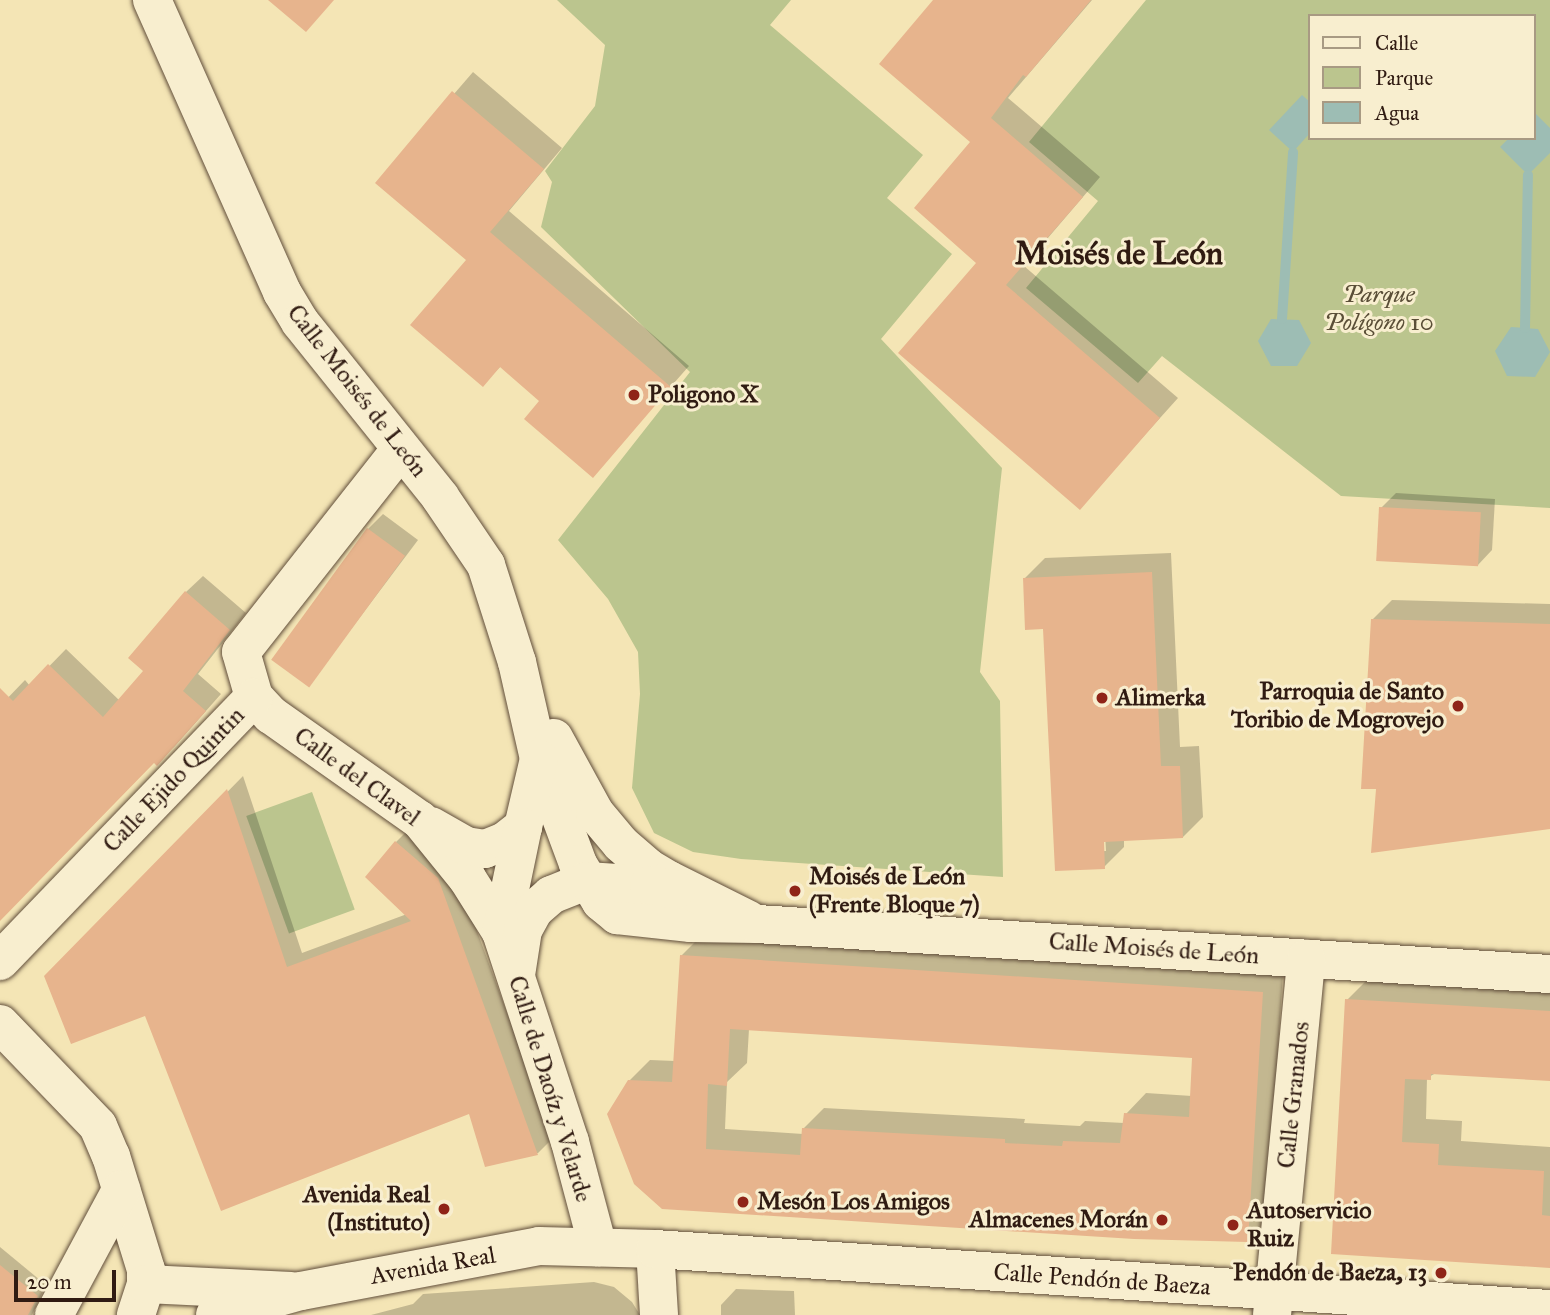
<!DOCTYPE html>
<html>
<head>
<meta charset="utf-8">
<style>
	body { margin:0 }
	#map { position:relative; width:1550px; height:1315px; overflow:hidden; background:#f4e5b5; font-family:"IM FELL Great Primer",serif }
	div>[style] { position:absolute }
	.green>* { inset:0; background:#bbc58e; transform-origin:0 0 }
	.water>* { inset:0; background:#9dbdb4 }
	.shadow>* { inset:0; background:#0003 }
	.stream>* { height:10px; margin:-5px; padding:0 5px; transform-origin:5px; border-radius:5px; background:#9dbdb4 }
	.building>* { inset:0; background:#e7b48d; transform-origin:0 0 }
	.roads { filter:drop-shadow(0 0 2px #614e3b) drop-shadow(0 0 2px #614e3b) }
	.minor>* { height:38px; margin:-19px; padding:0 19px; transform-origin:19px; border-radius:19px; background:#f8eecf }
	.secondary>* { height:38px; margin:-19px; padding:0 19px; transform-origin:19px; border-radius:19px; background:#f8eecf }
	.dots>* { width:19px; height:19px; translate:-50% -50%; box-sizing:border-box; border:4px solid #f8eecf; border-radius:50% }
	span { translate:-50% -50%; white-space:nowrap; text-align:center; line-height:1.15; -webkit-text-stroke:6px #f8eecf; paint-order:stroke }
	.park-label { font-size:24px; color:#5a4e37; font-style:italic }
	.street-label { font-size:24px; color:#301b12 }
	.poi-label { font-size:24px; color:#301b12; font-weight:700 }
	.left { translate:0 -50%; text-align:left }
	.right { translate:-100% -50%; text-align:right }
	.district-label { font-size:32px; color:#301b12; font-weight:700 }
	.legend { position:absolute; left:1308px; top:14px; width:228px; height:126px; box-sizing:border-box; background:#f8eecf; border:2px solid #a89a83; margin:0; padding:9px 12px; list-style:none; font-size:21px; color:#301b12 }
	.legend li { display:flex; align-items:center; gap:14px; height:35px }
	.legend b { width:35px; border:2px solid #a89a83 }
	.scale { position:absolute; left:14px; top:1270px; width:102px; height:32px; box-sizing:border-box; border:4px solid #301b12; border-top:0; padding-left:9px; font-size:21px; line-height:24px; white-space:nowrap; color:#301b12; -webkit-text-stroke:5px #f8eecf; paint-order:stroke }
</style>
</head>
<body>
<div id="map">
	<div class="green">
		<i style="clip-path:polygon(557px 0,791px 0,770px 25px,923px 155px,887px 198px,952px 254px,881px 339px,1002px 468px,980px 672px,1000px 701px,1003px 877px,741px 859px,693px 852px,654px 833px,632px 788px,640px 694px,638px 652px,608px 599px,558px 540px,690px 372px,541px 227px,552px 182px,545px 171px,595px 106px,605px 45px)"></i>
		<i style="clip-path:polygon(evenodd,1146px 0,1550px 0,1550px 508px,1341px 496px,1162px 356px,1138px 383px,1026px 288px,1098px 201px,1029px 142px,1146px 0,1310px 16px,1534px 16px,1534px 138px,1310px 138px,1310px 16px)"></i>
		<i style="left:312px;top:792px;width:125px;height:70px;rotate:70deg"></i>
	</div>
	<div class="water">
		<i style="clip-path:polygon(1302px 95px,1310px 102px,1310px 133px,1293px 152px,1269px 130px)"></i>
		<i style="clip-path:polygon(1534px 112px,1550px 128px,1550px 153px,1528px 175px,1500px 147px,1509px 138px,1534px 138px)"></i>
		<i style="clip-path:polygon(1271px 319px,1299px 320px,1311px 343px,1297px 366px,1271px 366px,1258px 341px)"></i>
		<i style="clip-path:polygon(1511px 327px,1538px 329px,1550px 352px,1535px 377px,1507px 376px,1495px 351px)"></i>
	</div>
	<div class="shadow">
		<i style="clip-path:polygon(936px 0,1092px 0,1008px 98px,1100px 177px,1024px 266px,1178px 398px,1080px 507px,978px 263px,973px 142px)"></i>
		<i style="clip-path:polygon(473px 72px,562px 148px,509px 211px,689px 366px,593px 475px,542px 401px,501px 366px,483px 384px,468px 260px,377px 183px)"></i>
		<i style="clip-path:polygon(1396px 493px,1495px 499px,1492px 550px,1477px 566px,1381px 508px)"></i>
		<i style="clip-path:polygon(383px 514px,418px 540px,321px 669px,306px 684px,368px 529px)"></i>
		<i style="clip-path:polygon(evenodd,1171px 553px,1180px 747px,1199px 746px,1203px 817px,1183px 837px,1124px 839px,1124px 847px,1104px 867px,1045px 627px,1025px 578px,1045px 558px,1171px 553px,1102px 833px,1105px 833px,1106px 851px,1103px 851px,1102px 833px)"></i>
		<i style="clip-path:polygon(203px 576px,246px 613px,198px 674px,221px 694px,174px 747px,154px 761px,0 919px,0 706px,25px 680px,30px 686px,66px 649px,120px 701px,145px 671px,186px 592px)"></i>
		<i style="clip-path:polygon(1392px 600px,1550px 604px,1550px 827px,1372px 620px)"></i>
		<i style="clip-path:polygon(243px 776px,302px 953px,407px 914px,396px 842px,411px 827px,452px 863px,553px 1138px,538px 1153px,486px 1165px,470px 1112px,146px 1014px,46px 977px)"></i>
		<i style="clip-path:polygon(evenodd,702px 935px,1283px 972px,1267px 1220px,1247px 1241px,662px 1207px,629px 1081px,650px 1060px,675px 1061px,681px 956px,702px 935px,749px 1029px,1194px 1056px,1192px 1096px,1146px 1093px,1126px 1114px,1124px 1123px,1085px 1121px,1080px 1126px,1024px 1123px,1025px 1119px,824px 1108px,803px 1129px,803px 1134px,725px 1129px,727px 1082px,747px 1063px,749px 1029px)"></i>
		<i style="clip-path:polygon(1371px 976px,1550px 986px,1550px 1079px,1436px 1073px,1427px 1078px,1426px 1119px,1462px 1121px,1461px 1141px,1550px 1147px,1550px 1266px,1332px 1253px,1347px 1000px)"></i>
		<i style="clip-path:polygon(0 1247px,46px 1285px,32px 1315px,0 1315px)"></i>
		<i style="clip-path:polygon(594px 1282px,614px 1287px,632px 1302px,640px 1315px,371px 1315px,413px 1304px,423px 1294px)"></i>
		<i style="clip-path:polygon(736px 1289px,794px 1291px,795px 1315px,721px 1315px,721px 1305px)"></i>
	</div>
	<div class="stream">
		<i style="left:1282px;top:319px;width:167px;rotate:-86.2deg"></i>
		<i style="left:1525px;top:328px;width:153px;rotate:-88.9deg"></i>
	</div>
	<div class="building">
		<i style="clip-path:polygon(268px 0,334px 0,306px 32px)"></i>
		<i style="clip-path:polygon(933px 0,1091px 0,1026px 77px,1023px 75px,991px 118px,1083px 197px,1006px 285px,1160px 418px,1080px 510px,898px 353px,976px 263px,914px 208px,970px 142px,879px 64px)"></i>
		<i style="clip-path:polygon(452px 91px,544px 169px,490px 232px,671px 387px,593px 478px,524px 419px,539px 401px,500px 367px,483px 387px,410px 325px,466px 260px,375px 183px)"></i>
		<i style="left:1379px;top:507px;width:102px;height:54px;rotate:3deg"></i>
		<i style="left:367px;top:528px;width:47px;height:163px;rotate:36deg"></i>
		<i style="clip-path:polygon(1152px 572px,1161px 766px,1180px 766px,1183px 838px,1104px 842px,1105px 869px,1055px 871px,1043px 629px,1025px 630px,1023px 578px)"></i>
		<i style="clip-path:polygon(185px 591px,230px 630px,183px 691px,206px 711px,157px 766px,154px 763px,0 921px,0 688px,13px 701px,48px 664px,103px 717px,143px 671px,128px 658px)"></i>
		<i style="clip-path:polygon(1371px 619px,1550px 624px,1550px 829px,1371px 853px,1376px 789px,1361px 789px)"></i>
		<i style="clip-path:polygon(227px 789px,287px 967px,411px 921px,365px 877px,395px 841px,438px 878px,538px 1155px,485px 1167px,469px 1114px,221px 1211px,145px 1016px,71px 1044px,44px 976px)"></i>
		<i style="clip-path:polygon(evenodd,680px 955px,1263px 992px,1248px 1242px,1134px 1239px,662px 1209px,634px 1184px,607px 1114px,628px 1080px,672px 1082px,680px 955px,730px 1029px,1192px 1058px,1189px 1117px,1124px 1113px,1120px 1143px,1063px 1141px,1062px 1146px,1005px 1143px,1005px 1139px,802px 1128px,800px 1155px,706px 1149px,708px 1084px,727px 1086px,730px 1029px)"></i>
		<i style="clip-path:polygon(1345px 999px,1550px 1011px,1550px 1081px,1431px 1074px,1431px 1080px,1405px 1079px,1402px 1142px,1439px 1144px,1438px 1165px,1544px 1171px,1542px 1215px,1550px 1216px,1550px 1268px,1331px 1254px)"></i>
		<i style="clip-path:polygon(0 1265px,38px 1296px,28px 1315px,0 1315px)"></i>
	</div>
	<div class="roads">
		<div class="minor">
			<i style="left:152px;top:0;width:320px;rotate:66deg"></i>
			<i style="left:282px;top:292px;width:35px;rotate:59deg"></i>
			<i style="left:300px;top:322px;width:224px;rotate:51.3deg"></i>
			<i style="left:440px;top:497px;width:82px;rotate:55.9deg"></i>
			<i style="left:486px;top:565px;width:102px;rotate:72.3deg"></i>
			<i style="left:517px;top:662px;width:99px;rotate:77.2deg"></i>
			<i style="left:539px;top:759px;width:112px;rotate:69.6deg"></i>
			<i style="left:578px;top:864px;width:44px;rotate:58.8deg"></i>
			<i style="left:601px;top:902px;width:21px;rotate:39deg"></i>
			<i style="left:617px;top:915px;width:74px;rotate:6.2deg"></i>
			<i style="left:691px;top:923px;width:66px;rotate:0.9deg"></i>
			<i style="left:757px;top:924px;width:795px;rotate:3.61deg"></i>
			<i style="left:400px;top:450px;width:257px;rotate:128.2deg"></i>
			<i style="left:241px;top:652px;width:47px;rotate:73.9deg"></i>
			<i style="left:254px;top:697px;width:25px;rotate:47deg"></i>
			<i style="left:271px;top:715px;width:182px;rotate:35.2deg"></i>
			<i style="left:420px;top:820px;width:75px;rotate:51deg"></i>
			<i style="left:467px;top:878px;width:64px;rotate:57.8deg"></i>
			<i style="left:501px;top:932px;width:221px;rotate:71.8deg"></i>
			<i style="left:570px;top:1142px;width:109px;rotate:75.1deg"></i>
			<i style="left:554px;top:738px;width:85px;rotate:61.3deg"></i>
			<i style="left:595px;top:813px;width:40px;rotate:50deg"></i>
			<i style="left:621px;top:844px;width:35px;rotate:41deg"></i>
			<i style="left:647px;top:867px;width:26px;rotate:31deg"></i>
			<i style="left:669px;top:880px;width:89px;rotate:26.6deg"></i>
			<i style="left:431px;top:826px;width:40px;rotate:29.7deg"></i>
			<i style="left:466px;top:846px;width:19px;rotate:9deg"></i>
			<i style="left:485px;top:849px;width:22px;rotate:-22deg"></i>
			<i style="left:505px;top:841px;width:23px;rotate:-38deg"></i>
			<i style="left:523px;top:827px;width:70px;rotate:-76.8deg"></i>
			<i style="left:501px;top:932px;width:107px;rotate:-78.2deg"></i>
			<i style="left:0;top:961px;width:366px;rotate:-46.1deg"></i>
			<i style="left:516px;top:975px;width:46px;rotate:-81.2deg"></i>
			<i style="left:523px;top:930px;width:23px;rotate:-61deg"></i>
			<i style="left:534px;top:910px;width:23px;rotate:-41deg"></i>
			<i style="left:551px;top:895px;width:38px;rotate:-22deg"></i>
			<i style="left:586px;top:881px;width:63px;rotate:3.6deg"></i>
			<i style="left:649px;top:885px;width:27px;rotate:10deg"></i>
			<i style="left:0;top:1024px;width:141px;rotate:46.1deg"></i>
			<i style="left:98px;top:1126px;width:33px;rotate:67deg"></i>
			<i style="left:111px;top:1156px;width:119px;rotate:72.9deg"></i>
			<i style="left:146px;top:1270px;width:14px;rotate:90deg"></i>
			<i style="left:146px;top:1284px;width:33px;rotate:108deg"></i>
			<i style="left:655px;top:1249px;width:66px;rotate:86.5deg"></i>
			<i style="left:146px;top:1284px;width:145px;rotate:2.8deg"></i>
			<i style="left:54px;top:1315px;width:142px;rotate:-61.8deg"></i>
			<i style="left:1272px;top:1315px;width:358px;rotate:-84.5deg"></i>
		</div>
		<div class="secondary">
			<i style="left:215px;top:1315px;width:89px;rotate:-15.6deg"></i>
			<i style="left:301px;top:1291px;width:242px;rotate:-10.7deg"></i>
			<i style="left:539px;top:1246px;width:116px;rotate:1.5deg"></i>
			<i style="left:655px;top:1249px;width:897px;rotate:3.84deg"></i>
		</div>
	</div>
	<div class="dots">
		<i style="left:634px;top:395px;background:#8f2418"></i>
		<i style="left:1102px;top:698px;background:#8f2418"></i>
		<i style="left:1458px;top:706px;background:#8f2418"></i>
		<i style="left:795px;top:891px;background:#8f2418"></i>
		<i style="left:743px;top:1202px;background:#8f2418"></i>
		<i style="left:444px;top:1209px;background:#8f2418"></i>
		<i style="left:1162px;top:1220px;background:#8f2418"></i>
		<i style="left:1233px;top:1225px;background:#8f2418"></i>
		<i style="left:1441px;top:1273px;background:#8f2418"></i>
	</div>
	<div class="park-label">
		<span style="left:1379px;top:309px">Parque<br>Polígono 10</span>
	</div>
	<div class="street-label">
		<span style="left:357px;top:391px;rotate:52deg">Calle Moisés de León</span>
		<span style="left:357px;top:777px;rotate:36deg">Calle del Clavel</span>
		<span style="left:174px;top:780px;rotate:-46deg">Calle Ejido Quintin</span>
		<span style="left:1154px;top:949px;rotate:4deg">Calle Moisés de León</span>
		<span style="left:550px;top:1089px;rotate:73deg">Calle de Daoíz y Velarde</span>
		<span style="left:1294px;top:1095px;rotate:-84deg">Calle Granados</span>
		<span style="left:433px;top:1266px;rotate:-10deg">Avenida Real</span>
		<span style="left:1102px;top:1280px;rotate:4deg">Calle Pendón de Baeza</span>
	</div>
	<div class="poi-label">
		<span class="left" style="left:648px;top:395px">Poligono X</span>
		<span class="right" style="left:1444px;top:706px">Parroquia de Santo<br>Toribio de Mogrovejo</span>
		<span class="left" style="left:1116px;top:698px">Alimerka</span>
		<span class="left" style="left:809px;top:891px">Moisés de León<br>(Frente Bloque 7)</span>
		<span class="right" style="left:430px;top:1209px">Avenida Real<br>(Instituto)</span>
		<span class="left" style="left:757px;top:1202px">Mesón Los Amigos</span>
		<span class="left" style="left:1247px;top:1225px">Autoservicio<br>Ruiz</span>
		<span class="right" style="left:1148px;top:1220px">Almacenes Morán</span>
		<span class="right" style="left:1427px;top:1273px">Pendón de Baeza, 13</span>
	</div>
	<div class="district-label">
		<span style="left:1119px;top:254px">Moisés de León</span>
	</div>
	<ul class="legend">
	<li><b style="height:9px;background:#f8eecf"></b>Calle</li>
	<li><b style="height:19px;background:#bbc58e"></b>Parque</li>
	<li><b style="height:19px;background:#9dbdb4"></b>Agua</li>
	</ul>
	<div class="scale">20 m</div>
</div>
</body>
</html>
